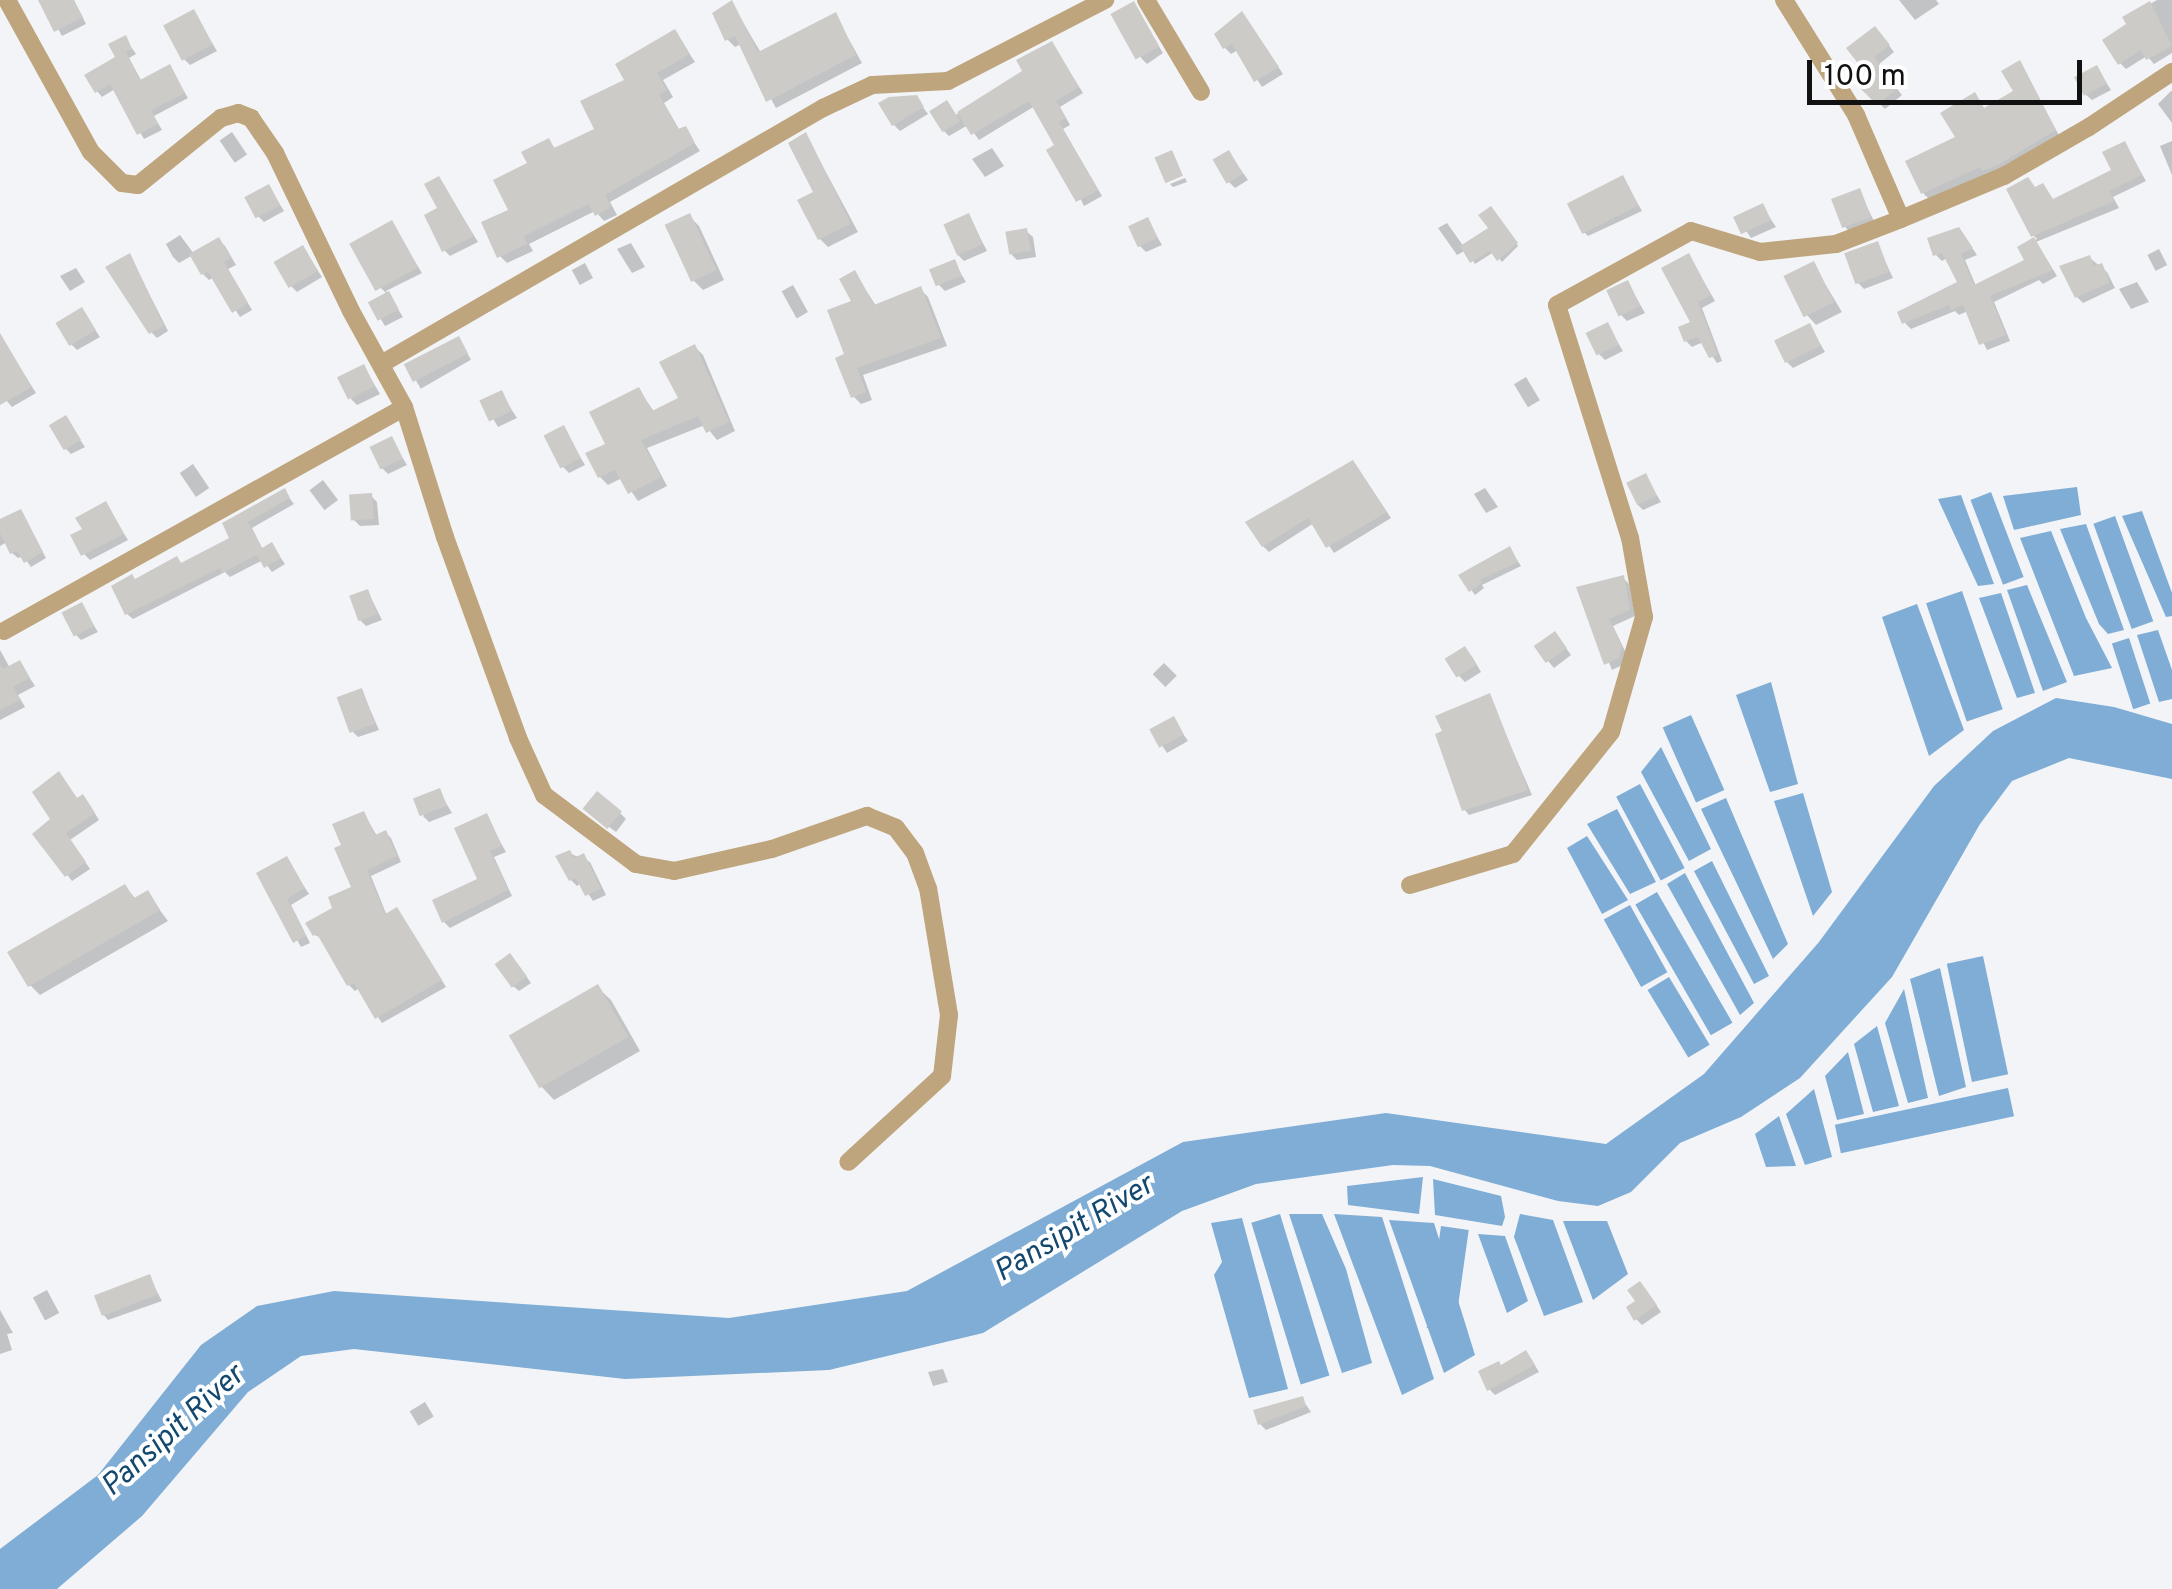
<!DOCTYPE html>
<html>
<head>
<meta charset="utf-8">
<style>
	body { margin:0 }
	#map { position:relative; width:2172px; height:1589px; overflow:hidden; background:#f3f4f7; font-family:Overpass,sans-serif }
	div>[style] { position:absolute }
	.water>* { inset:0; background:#7fadd5; transform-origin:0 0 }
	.shadow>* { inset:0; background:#0003; transform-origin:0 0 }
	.building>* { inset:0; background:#cdcbc8; transform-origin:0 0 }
	.minor>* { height:18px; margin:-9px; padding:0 9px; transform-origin:9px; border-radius:9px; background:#bea57d }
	span { translate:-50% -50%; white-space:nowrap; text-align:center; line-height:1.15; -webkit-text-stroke:8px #fff; paint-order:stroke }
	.water-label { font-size:30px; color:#13486f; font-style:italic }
	.scale { position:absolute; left:1807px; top:60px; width:275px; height:45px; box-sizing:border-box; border:5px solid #111112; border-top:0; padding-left:12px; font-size:30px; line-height:35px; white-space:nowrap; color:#111112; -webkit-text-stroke:8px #fff; paint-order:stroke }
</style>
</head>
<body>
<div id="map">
	<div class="water">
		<i style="clip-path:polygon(2077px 487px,2081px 515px,2014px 530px,2003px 496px)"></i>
		<i style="left:1991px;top:492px;width:91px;height:22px;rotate:69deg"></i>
		<i style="clip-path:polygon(1961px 495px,1994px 584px,1978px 586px,1938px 499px)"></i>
		<i style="clip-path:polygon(2142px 511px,2172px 593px,2172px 616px,2166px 617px,2122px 516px)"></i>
		<i style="left:2115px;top:516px;width:112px;height:23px;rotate:70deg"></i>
		<i style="clip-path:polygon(2086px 524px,2124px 630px,2108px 634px,2099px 624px,2060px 529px)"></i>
		<i style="clip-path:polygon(2051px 531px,2086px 618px,2112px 668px,2074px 676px,2020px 538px)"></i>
		<i style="clip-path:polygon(2027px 585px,2067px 682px,2043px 691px,2007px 590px)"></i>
		<i style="left:1962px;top:591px;width:125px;height:38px;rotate:71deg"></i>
		<i style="clip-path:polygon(2001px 593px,2035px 693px,2017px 698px,1979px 598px)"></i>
		<i style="clip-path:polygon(1917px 604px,1964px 730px,1929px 756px,1882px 617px)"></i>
		<i style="clip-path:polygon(2158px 630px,2172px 670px,2172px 699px,2159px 702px,2137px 635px)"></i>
		<i style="left:2129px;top:638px;width:69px;height:18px;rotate:72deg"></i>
		<i style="clip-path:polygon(1771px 682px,1798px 784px,1770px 792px,1736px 695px)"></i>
		<i style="clip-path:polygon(2056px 698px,2114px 707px,2172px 724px,2172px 779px,2069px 758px,2012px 781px,1980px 824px,1892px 977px,1800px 1078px,1741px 1117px,1680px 1143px,1631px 1192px,1598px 1206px,1558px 1201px,1430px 1166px,1393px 1165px,1256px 1184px,1182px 1211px,983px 1333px,829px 1370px,625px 1379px,354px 1349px,301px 1356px,248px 1392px,142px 1516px,57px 1589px,0 1589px,0 1549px,98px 1475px,201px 1345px,257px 1306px,334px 1291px,729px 1318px,907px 1291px,1183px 1142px,1386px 1113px,1606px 1144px,1704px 1074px,1819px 942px,1934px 786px,1993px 731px)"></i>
		<i style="left:1691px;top:715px;width:82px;height:31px;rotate:66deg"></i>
		<i style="clip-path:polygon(1661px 747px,1711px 849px,1689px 861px,1641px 772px)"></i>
		<i style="left:1640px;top:784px;width:95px;height:27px;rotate:62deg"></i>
		<i style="clip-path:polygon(1803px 793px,1832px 892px,1813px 916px,1774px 801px)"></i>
		<i style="clip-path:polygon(1726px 798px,1788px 944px,1773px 959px,1701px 809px)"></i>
		<i style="clip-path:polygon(1617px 809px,1656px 882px,1630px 894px,1587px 824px)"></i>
		<i style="clip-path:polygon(1587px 836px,1628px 900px,1602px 914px,1567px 848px)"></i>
		<i style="clip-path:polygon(1712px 861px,1769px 976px,1754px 984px,1694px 871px)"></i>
		<i style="clip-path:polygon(1685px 873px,1754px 1003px,1740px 1015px,1667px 884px)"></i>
		<i style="left:1657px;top:892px;width:151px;height:25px;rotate:60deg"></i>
		<i style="left:1630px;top:905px;width:77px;height:30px;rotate:61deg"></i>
		<i style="left:1983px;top:956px;width:121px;height:37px;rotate:78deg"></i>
		<i style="clip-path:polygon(1940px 968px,1966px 1087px,1939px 1096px,1910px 979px)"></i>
		<i style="left:1669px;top:977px;width:79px;height:25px;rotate:59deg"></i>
		<i style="clip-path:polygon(1904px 989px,1928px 1098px,1908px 1103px,1885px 1023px)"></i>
		<i style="clip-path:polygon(1877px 1026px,1899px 1106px,1873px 1112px,1854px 1044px)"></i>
		<i style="clip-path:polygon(1848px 1052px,1864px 1114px,1837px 1120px,1825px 1076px)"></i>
		<i style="left:2008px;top:1088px;width:29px;height:177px;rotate:78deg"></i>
		<i style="clip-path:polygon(1814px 1089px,1832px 1157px,1805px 1165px,1786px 1114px)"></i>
		<i style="clip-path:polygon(1779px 1116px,1796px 1166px,1766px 1167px,1755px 1134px)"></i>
		<i style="clip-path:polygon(1423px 1177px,1419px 1214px,1348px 1205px,1347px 1186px)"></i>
		<i style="clip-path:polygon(1433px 1179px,1501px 1196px,1505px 1217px,1502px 1226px,1435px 1215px)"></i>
		<i style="left:1280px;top:1214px;width:169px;height:30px;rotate:73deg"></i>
		<i style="clip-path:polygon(1289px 1214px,1322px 1214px,1346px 1269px,1372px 1363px,1342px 1373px)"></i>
		<i style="clip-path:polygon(1334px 1214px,1382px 1217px,1434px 1379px,1402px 1395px)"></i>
		<i style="clip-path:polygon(1520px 1214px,1553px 1220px,1583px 1302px,1544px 1316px,1514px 1237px)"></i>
		<i style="clip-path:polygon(1242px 1218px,1288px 1389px,1249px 1398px,1214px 1275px,1222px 1262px,1211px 1223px)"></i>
		<i style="clip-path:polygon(1389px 1220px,1434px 1223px,1475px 1355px,1444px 1373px)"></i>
		<i style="clip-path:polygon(1607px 1221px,1628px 1274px,1593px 1300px,1563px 1221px)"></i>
		<i style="left:1441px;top:1226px;width:28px;height:103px;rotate:8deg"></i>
		<i style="clip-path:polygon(1478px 1234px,1505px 1236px,1528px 1301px,1507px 1313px)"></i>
	</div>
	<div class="shadow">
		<i style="clip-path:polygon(42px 0,74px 0,86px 24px,62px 36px)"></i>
		<i style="clip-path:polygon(1899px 0,1936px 0,1939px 4px,1915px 20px)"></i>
		<i style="clip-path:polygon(2157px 0,2172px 0,2172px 53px,2154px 64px,2147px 56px,2126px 69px,2120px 63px,2130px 25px,2125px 18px)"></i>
		<i style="clip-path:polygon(731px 2px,761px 53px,836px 16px,862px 63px,776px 108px,741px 44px,735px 47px,727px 39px)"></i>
		<i style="clip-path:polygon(1133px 4px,1163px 53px,1147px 64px,1141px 58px)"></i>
		<i style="clip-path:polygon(193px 12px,217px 51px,190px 65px,184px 59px)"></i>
		<i style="clip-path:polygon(1247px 20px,1283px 74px,1262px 87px,1238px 50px,1231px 54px,1225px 48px)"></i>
		<i style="clip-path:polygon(675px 32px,695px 62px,663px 80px,673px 97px,664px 103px,680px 131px,685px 129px,700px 151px,610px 202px,617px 215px,604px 221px,595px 211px,529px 244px,533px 251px,507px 263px,500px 256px,530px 164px,548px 141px,555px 148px,598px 130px,628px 81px)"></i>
		<i style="clip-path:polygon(1881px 35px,1894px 52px,1878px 65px,1902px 95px,1885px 109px,1859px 84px,1871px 76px,1850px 49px)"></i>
		<i style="clip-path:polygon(125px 38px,136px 54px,129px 58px,142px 82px,169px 67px,188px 98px,154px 116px,162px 130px,144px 139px,115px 89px,102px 97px,97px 91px)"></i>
		<i style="clip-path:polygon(1052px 44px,1083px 93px,1060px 107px,1070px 125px,1063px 129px,1102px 196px,1084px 206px,1035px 106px,979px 140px,968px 125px,949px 136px,943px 130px,956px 115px,1026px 72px)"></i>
		<i style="clip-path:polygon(2019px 63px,2060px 137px,2020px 160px,1929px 199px,1923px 193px,1980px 102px,1985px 110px,2016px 92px)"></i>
		<i style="clip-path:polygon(2097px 68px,2111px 90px,2092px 100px,2086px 95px)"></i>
		<i style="clip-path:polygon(2171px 91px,2172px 91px,2172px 123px,2158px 104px)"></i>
		<i style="clip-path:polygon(916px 98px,928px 114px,900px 131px,894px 125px)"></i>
		<i style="left:232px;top:132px;width:27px;height:15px;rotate:56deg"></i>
		<i style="clip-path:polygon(806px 135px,858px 232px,828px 247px,820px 239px)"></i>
		<i style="clip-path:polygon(2172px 141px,2172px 175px,2160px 146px)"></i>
		<i style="clip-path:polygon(2125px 144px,2146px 181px,2113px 197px,2119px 208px,2036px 242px,2057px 276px,2043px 284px,2039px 280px,1994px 302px,2010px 341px,1987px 350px,1968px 311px,1959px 315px,1955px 311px,1911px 329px,1905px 323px,1961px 284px,1947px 258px,1942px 261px,1936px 255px,1964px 236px,1977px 255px,1965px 260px,1976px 286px,2027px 261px,2020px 248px,2037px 239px,2033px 235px,2036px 190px,2043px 186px,2054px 201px,2114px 171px)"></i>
		<i style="clip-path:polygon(992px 148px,1004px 166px,985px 177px,972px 159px)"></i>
		<i style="clip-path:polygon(1229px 153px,1248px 180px,1235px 188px,1229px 182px)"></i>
		<i style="clip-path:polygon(1185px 178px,1187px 182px,1173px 187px,1170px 184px)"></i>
		<i style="clip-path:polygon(1623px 178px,1642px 211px,1588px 236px,1582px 230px)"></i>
		<i style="clip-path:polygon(439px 179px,478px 242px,450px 256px,444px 250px)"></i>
		<i style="clip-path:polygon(269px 187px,284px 211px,264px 222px,258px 216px)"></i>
		<i style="clip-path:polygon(1859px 191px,1875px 223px,1851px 233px,1845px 227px)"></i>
		<i style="clip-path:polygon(1762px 206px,1776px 227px,1751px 238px,1737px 218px)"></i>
		<i style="clip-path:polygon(1494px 211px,1518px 246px,1502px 262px,1494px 252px,1475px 264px,1466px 250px,1457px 255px,1438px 228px,1447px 223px,1464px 247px,1491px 228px)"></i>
		<i style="clip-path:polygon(689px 216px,699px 226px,724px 280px,703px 290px,693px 280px)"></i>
		<i style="clip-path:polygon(969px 216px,987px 251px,964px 261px,958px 255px)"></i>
		<i style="clip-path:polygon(1147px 220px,1162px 245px,1146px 252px,1140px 246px)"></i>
		<i style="clip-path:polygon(391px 223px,422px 273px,386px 291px,403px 317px,385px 326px,371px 303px,387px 294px,379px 286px)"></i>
		<i style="clip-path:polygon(1026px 231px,1033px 237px,1036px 257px,1017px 260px,1011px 254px)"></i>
		<i style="clip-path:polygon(180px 235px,194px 254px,219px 240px,225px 246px,236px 265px,228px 269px,252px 310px,240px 317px,214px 277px,209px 280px,203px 274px,193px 255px,179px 263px,173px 257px,166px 244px)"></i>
		<i style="clip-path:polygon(631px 243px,645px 267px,632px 273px,617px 249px)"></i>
		<i style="clip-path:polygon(1877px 244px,1893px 278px,1864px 289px,1858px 283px)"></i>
		<i style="clip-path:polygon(303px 248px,322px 277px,297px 292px,291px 286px)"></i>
		<i style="left:2159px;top:249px;width:18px;height:13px;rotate:63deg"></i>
		<i style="clip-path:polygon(130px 256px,168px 331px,157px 338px,151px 332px)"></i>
		<i style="clip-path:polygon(1689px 256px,1715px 301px,1702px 308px,1722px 361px,1717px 363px,1703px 342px,1692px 347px,1686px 341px,1693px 323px)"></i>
		<i style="clip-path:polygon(2090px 258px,2107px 272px,2115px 288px,2083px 303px,2077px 297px)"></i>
		<i style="clip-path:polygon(954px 262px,966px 282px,945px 291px,939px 285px)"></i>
		<i style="left:585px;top:263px;width:17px;height:15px;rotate:62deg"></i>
		<i style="clip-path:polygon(1813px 264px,1842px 312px,1816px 325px,1807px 315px)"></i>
		<i style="clip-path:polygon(76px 268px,85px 282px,70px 291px,60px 276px)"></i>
		<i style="clip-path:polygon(855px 273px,876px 306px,920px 289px,928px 297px,947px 346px,863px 375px,872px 400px,861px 404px,853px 396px,847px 356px)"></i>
		<i style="clip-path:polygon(2137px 282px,2149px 302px,2131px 309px,2119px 289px)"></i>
		<i style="clip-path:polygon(1628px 283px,1645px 313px,1627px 321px,1621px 315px)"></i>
		<i style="left:793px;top:285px;width:31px;height:13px;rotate:61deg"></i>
		<i style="clip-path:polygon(82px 310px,100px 337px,77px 350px,71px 344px)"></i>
		<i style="clip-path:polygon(1607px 325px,1623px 351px,1605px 360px,1599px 354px)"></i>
		<i style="clip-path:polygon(1810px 326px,1825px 352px,1793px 368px,1787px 362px)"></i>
		<i style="left:459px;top:339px;width:24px;height:58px;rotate:60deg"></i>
		<i style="clip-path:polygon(6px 346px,36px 393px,12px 407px,0 393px,0 349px)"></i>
		<i style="clip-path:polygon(695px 347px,703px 355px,735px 431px,717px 440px,705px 425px,647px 448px,667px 486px,638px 501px,622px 478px,608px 485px,600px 477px,608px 445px,639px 390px,655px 413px,681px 400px)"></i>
		<i style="clip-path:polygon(364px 367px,380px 394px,357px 405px,351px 399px)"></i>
		<i style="left:1526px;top:377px;width:27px;height:14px;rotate:59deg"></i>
		<i style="clip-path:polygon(501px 393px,517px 418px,498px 427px,483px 402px)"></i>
		<i style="clip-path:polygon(65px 418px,85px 447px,71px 454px,65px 448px)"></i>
		<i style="clip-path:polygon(563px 428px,585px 465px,569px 473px,563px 467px)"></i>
		<i style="clip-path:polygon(391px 439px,407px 465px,388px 474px,382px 468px)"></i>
		<i style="left:193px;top:464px;width:29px;height:16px;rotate:56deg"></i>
		<i style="clip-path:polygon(1358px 469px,1391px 518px,1334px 553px,1314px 523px,1269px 552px,1263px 546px)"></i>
		<i style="clip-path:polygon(1645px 476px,1661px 502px,1643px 510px,1637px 504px)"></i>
		<i style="left:323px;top:480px;width:25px;height:17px;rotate:53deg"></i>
		<i style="clip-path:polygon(1485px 488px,1498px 507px,1486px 513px,1474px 494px)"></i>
		<i style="clip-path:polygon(284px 491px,294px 504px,252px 528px,263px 550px,272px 545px,285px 564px,272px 572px,263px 560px,230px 577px,225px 572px,133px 619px,127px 614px,136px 581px,182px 565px,233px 539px,225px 524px)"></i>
		<i style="clip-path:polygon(371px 496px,377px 502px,379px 525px,360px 526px,354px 520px)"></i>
		<i style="clip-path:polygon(106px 504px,128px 540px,90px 560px,84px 554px,85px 530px)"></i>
		<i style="clip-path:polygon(21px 512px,46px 558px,31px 567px,23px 556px,18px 558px,12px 553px,7px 542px,0 546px,0 522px)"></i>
		<i style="clip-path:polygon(1510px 549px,1521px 566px,1482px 585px,1484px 588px,1475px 595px,1461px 576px)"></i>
		<i style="clip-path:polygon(1623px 578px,1629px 584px,1635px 616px,1613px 626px,1627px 655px,1625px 664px,1612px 670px,1579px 588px)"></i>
		<i style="clip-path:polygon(368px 592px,382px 620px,366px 626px,360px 620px)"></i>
		<i style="clip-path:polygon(81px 605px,98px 632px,81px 640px,75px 634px)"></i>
		<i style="clip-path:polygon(1561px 641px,1571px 655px,1554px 668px,1537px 648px)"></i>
		<i style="clip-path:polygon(0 650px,10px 668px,20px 663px,35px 686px,18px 695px,25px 707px,0 720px)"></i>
		<i style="clip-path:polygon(1471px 655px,1481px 672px,1465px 682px,1459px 676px)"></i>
		<i style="left:1164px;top:663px;width:18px;height:16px;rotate:45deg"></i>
		<i style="clip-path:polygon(362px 691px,379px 730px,358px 737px,352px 731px)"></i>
		<i style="clip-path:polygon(1489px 696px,1532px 795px,1469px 815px,1464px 809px)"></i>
		<i style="clip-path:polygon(1173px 719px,1188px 741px,1167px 753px,1152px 730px)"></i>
		<i style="clip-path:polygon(439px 791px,452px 813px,429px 822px,423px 816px)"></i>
		<i style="clip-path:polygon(78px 801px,89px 804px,99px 820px,70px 840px,90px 869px,72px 881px,35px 834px)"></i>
		<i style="clip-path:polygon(620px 813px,626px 819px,616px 832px,592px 814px)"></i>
		<i style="clip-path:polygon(364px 814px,377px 836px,386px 833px,391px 838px,401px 862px,371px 876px,387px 916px,402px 916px,446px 987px,382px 1023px,359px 988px,355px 991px,349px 985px,323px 939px,315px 935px,354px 889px,344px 846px)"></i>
		<i style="clip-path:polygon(486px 816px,506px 852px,494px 857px,512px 896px,450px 928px,444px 922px,481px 881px)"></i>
		<i style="clip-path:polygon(569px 853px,590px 862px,606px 895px,593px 901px,581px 883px,577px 886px,571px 880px)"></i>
		<i style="clip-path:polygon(286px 859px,309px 894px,291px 905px,310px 943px,301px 947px,260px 874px)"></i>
		<i style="clip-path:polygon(125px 887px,136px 899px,147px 893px,168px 921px,40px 995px,30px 985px)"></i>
		<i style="clip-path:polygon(516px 962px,531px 983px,519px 991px,513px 986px)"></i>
		<i style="clip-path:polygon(597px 987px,611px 1000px,640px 1051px,554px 1100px,541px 1086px)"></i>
		<i style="clip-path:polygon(149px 1277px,162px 1301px,108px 1320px,102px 1313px)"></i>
		<i style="left:47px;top:1290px;width:26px;height:16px;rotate:62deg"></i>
		<i style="clip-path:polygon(1646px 1290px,1661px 1312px,1642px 1325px,1636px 1319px)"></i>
		<i style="clip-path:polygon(0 1310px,13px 1333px,7px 1334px,12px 1350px,0 1354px)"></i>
		<i style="clip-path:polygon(1531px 1359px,1539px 1372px,1495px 1395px,1489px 1389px,1502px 1368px)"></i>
		<i style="clip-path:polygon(943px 1369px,948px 1382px,933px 1386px,928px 1372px)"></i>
		<i style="clip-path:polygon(1302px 1399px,1311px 1412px,1266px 1430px,1260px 1424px)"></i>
		<i style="left:425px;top:1402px;width:17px;height:18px;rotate:59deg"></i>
	</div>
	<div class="building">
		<i style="clip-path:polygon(38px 0,73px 0,83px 17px,54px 32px)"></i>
		<i style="clip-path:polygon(732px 0,758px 52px,836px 12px,856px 55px,766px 102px,735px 36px,725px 41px,712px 13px)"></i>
		<i style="left:1134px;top:1px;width:52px;height:27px;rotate:61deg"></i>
		<i style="clip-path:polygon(2150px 1px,2172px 46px,2146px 60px,2141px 50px,2118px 65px,2102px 40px,2126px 24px,2122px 17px)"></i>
		<i style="left:194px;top:9px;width:40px;height:35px;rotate:62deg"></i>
		<i style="clip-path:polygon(1242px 11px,1279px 67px,1254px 82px,1232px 44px,1223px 49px,1214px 34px)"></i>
		<i style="clip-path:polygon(1875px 26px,1890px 45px,1874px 57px,1898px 88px,1877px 105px,1856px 84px,1867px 75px,1846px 48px)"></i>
		<i style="clip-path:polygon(675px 29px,690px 54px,657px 73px,667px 90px,659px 95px,678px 129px,686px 126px,695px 143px,605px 195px,611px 207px,595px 216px,589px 204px,524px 236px,527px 244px,497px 258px,481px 222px,508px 210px,493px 180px,527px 163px,521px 152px,549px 138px,554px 148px,594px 129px,580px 101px,624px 80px,615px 64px)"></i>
		<i style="clip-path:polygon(126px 35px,132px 49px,126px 52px,140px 80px,170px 64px,185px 93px,151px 110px,158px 124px,137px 135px,110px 84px,95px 93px,84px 75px,115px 57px,108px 44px)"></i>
		<i style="clip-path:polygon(1052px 41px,1079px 87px,1056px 101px,1066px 118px,1059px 122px,1098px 190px,1076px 202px,1046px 150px,1054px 145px,1029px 101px,971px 135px,957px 112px,1022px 71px,1016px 60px)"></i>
		<i style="clip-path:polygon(2020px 60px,2056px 130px,1998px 165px,1982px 171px,1980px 167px,1921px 194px,1905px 161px,1955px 137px,1940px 113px,1975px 92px,1984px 108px,2013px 91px,2001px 71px)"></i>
		<i style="left:2097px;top:65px;width:21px;height:26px;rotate:62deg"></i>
		<i style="clip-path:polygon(917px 95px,924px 107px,892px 126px,878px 103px,889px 97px)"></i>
		<i style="left:947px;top:100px;width:25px;height:21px;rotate:58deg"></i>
		<i style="clip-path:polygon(806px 132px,851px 224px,818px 240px,797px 200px,813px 192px,788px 143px)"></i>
		<i style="clip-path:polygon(2125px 141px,2142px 175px,2109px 191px,2114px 201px,2031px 237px,2006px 189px,2028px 177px,2035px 187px,2043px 183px,2053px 199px,2111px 170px,2102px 152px)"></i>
		<i style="left:1172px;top:150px;width:28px;height:19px;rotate:67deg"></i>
		<i style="left:1229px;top:150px;width:28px;height:19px;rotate:60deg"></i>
		<i style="left:1623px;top:175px;width:34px;height:63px;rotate:63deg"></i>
		<i style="clip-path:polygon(439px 176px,474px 236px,442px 252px,424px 215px,437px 208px,424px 184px)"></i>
		<i style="left:269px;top:184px;width:24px;height:28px;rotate:62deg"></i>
		<i style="left:1860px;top:188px;width:31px;height:31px;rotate:69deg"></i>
		<i style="left:1763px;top:203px;width:19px;height:33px;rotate:65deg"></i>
		<i style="clip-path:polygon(1491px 206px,1518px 243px,1497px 261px,1490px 251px,1470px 263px,1460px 246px,1488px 228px,1478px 215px)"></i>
		<i style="left:690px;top:213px;width:63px;height:28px;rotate:65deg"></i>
		<i style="left:969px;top:213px;width:34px;height:28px;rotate:66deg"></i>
		<i style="left:1148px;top:217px;width:23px;height:22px;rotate:65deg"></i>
		<i style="left:392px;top:220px;width:54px;height:49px;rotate:61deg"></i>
		<i style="clip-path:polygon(1959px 227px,1973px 248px,1961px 254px,1974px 285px,2024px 260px,2017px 247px,2034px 237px,2053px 270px,1990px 296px,2006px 335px,1979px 345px,1963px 305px,1951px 310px,1949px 305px,1902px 324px,1897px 312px,1957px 282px,1942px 253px,1933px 256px,1927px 238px)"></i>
		<i style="left:1027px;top:228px;width:23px;height:22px;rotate:80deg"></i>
		<i style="clip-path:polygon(219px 237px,231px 258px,224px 262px,248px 303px,232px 313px,208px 272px,201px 275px,189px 254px)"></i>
		<i style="left:1878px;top:241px;width:33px;height:36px;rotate:70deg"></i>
		<i style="left:303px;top:245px;width:30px;height:34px;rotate:60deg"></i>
		<i style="clip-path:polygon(130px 253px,164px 326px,149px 334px,105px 267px)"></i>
		<i style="clip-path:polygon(1689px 253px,1711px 295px,1698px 302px,1718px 355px,1709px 358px,1698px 337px,1684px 342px,1678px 327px,1690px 322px,1661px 268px)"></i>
		<i style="clip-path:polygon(2090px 255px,2094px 266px,2102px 263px,2110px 282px,2075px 298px,2059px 266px)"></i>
		<i style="left:955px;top:259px;width:18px;height:28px;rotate:68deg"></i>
		<i style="left:1814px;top:261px;width:46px;height:34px;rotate:64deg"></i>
		<i style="clip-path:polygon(855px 270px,874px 305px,921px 286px,941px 338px,857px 368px,866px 392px,851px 398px,835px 358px,844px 354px,827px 310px,851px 301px,839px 279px)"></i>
		<i style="left:1628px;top:280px;width:29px;height:24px;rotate:65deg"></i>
		<i style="left:389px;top:291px;width:21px;height:24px;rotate:62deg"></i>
		<i style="left:82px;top:307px;width:27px;height:31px;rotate:59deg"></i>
		<i style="left:1608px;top:322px;width:25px;height:25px;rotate:64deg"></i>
		<i style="left:1810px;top:323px;width:25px;height:40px;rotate:64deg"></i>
		<i style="clip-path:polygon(0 333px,32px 387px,0 405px)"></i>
		<i style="left:459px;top:336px;width:20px;height:62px;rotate:63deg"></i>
		<i style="clip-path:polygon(695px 344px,729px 422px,706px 433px,698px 416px,641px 440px,661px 477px,628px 494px,615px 470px,598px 478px,585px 453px,605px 444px,589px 412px,639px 387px,652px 411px,678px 398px,659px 362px)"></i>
		<i style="left:364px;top:364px;width:25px;height:30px;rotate:64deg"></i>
		<i style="left:502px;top:390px;width:23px;height:25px;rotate:65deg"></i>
		<i style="left:66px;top:415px;width:29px;height:20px;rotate:59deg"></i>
		<i style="left:564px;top:425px;width:37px;height:23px;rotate:63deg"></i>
		<i style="left:392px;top:436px;width:25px;height:25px;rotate:64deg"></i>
		<i style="clip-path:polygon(1353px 460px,1387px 512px,1326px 548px,1308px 518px,1262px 547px,1245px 522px)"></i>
		<i style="left:1646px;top:473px;width:25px;height:22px;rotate:64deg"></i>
		<i style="clip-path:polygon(285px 488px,290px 498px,248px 522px,262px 548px,272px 542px,281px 558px,264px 568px,257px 555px,222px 573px,220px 568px,125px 615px,111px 586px,132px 574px,135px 579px,177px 556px,181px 563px,229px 538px,222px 523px)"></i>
		<i style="left:372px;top:493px;width:26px;height:23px;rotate:86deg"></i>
		<i style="clip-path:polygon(106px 501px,124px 534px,81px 556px,70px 535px,82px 529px,75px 518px)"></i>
		<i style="clip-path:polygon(21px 509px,43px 552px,24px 563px,17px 551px,10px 554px,0 533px,0 519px)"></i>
		<i style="clip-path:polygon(1510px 546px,1518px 562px,1480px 580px,1482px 583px,1469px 592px,1458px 575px)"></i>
		<i style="clip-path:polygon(1624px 575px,1630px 610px,1609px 619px,1622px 647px,1619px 658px,1604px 665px,1576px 587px)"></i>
		<i style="left:368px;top:589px;width:27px;height:20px;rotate:70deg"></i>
		<i style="left:82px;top:602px;width:27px;height:23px;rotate:63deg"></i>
		<i style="left:1555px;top:631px;width:21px;height:26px;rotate:55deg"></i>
		<i style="left:1465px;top:646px;width:22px;height:24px;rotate:58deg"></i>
		<i style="clip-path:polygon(20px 660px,30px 678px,13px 687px,20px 700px,0 710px,0 664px,3px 669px)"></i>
		<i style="left:362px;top:688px;width:38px;height:27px;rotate:70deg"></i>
		<i style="clip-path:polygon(1490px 693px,1528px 790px,1462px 811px,1435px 734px,1442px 731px,1435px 716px)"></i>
		<i style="left:1174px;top:716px;width:21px;height:28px;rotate:62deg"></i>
		<i style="clip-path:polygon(59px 771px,77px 798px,83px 794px,95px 813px,66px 833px,86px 862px,65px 877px,32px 834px,50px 819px,32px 792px)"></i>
		<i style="left:440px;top:788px;width:19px;height:29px;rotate:69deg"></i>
		<i style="left:597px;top:791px;width:32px;height:23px;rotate:39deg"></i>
		<i style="clip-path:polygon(364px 811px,375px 835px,386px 830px,397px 856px,367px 870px,385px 914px,397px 907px,442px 980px,375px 1019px,354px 983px,347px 986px,317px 934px,313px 936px,305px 923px,332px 908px,328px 897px,351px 887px,334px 848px,341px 845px,332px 824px)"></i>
		<i style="clip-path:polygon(487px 813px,502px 846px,490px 851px,508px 890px,442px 923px,432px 900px,477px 879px,454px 828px)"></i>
		<i style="clip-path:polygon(570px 850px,574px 858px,584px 853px,601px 889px,585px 896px,576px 878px,569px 881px,555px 856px)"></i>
		<i style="clip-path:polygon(287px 856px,305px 888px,287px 899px,306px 936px,293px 943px,256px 873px)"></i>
		<i style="clip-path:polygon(125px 884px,134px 898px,148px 890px,160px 910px,28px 987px,7px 952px)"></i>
		<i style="left:510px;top:953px;width:29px;height:19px;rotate:54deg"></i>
		<i style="left:598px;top:984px;width:61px;height:103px;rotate:60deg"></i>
		<i style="left:150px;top:1274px;width:22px;height:60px;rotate:69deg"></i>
		<i style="clip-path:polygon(1640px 1281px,1657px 1305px,1634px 1321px,1626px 1307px,1635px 1301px,1627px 1290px)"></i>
		<i style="clip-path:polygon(1526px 1350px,1535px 1365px,1487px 1391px,1478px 1371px,1499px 1361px,1501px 1365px)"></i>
		<i style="clip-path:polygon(1303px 1396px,1306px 1406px,1258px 1425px,1253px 1410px)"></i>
	</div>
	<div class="minor">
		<i style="left:7px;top:0;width:174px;rotate:61.1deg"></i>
		<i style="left:91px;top:152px;width:44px;rotate:45deg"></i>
		<i style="left:122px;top:183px;width:16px;rotate:7deg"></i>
		<i style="left:138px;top:185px;width:107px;rotate:-38.9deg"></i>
		<i style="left:221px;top:118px;width:18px;rotate:-16deg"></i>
		<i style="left:238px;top:113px;width:14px;rotate:21deg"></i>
		<i style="left:251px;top:118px;width:42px;rotate:55.6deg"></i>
		<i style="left:275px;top:153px;width:175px;rotate:64.3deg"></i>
		<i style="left:351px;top:311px;width:110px;rotate:61.1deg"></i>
		<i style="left:404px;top:407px;width:136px;rotate:72.5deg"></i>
		<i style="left:445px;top:537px;width:214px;rotate:70deg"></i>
		<i style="left:518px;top:738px;width:63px;rotate:65.5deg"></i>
		<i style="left:544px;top:795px;width:115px;rotate:36.9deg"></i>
		<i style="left:636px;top:864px;width:39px;rotate:10deg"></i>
		<i style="left:674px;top:871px;width:100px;rotate:-12.7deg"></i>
		<i style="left:772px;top:849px;width:101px;rotate:-19.2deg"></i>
		<i style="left:867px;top:816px;width:31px;rotate:22deg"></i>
		<i style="left:896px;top:828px;width:31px;rotate:53deg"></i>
		<i style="left:915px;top:853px;width:37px;rotate:70deg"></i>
		<i style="left:928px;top:888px;width:129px;rotate:80.6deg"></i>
		<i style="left:949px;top:1015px;width:61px;rotate:96.5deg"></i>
		<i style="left:942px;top:1076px;width:127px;rotate:137.5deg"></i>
		<i style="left:1146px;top:0;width:107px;rotate:59.1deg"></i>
		<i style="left:1784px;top:0;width:136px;rotate:57.9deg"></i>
		<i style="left:1856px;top:115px;width:113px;rotate:66.6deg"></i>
		<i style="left:1901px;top:219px;width:112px;rotate:-22.7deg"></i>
		<i style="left:2004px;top:176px;width:98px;rotate:-30deg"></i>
		<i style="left:2089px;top:127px;width:100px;rotate:-33.5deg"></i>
		<i style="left:383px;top:363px;width:509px;rotate:-30.09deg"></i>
		<i style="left:823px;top:108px;width:54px;rotate:-25.1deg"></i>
		<i style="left:872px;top:85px;width:76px;rotate:-3deg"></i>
		<i style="left:948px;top:81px;width:177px;rotate:-27.3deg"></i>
		<i style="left:4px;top:631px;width:458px;rotate:-29.2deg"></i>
		<i style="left:1410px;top:885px;width:108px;rotate:-16.8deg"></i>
		<i style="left:1513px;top:854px;width:156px;rotate:-51.2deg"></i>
		<i style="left:1611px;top:732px;width:120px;rotate:-74deg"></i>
		<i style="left:1644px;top:617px;width:80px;rotate:-100deg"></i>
		<i style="left:1630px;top:538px;width:244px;rotate:-107.4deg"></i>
		<i style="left:1557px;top:305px;width:153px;rotate:-28.9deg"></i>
		<i style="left:1691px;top:231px;width:72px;rotate:16.9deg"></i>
		<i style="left:1760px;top:252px;width:76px;rotate:-6deg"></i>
		<i style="left:1836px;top:244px;width:70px;rotate:-21deg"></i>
	</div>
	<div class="water-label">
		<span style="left:1075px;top:1230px;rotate:-31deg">Pansipit River</span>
		<span style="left:174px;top:1432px;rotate:-42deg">Pansipit River</span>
	</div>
	<div class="scale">100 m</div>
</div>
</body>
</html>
